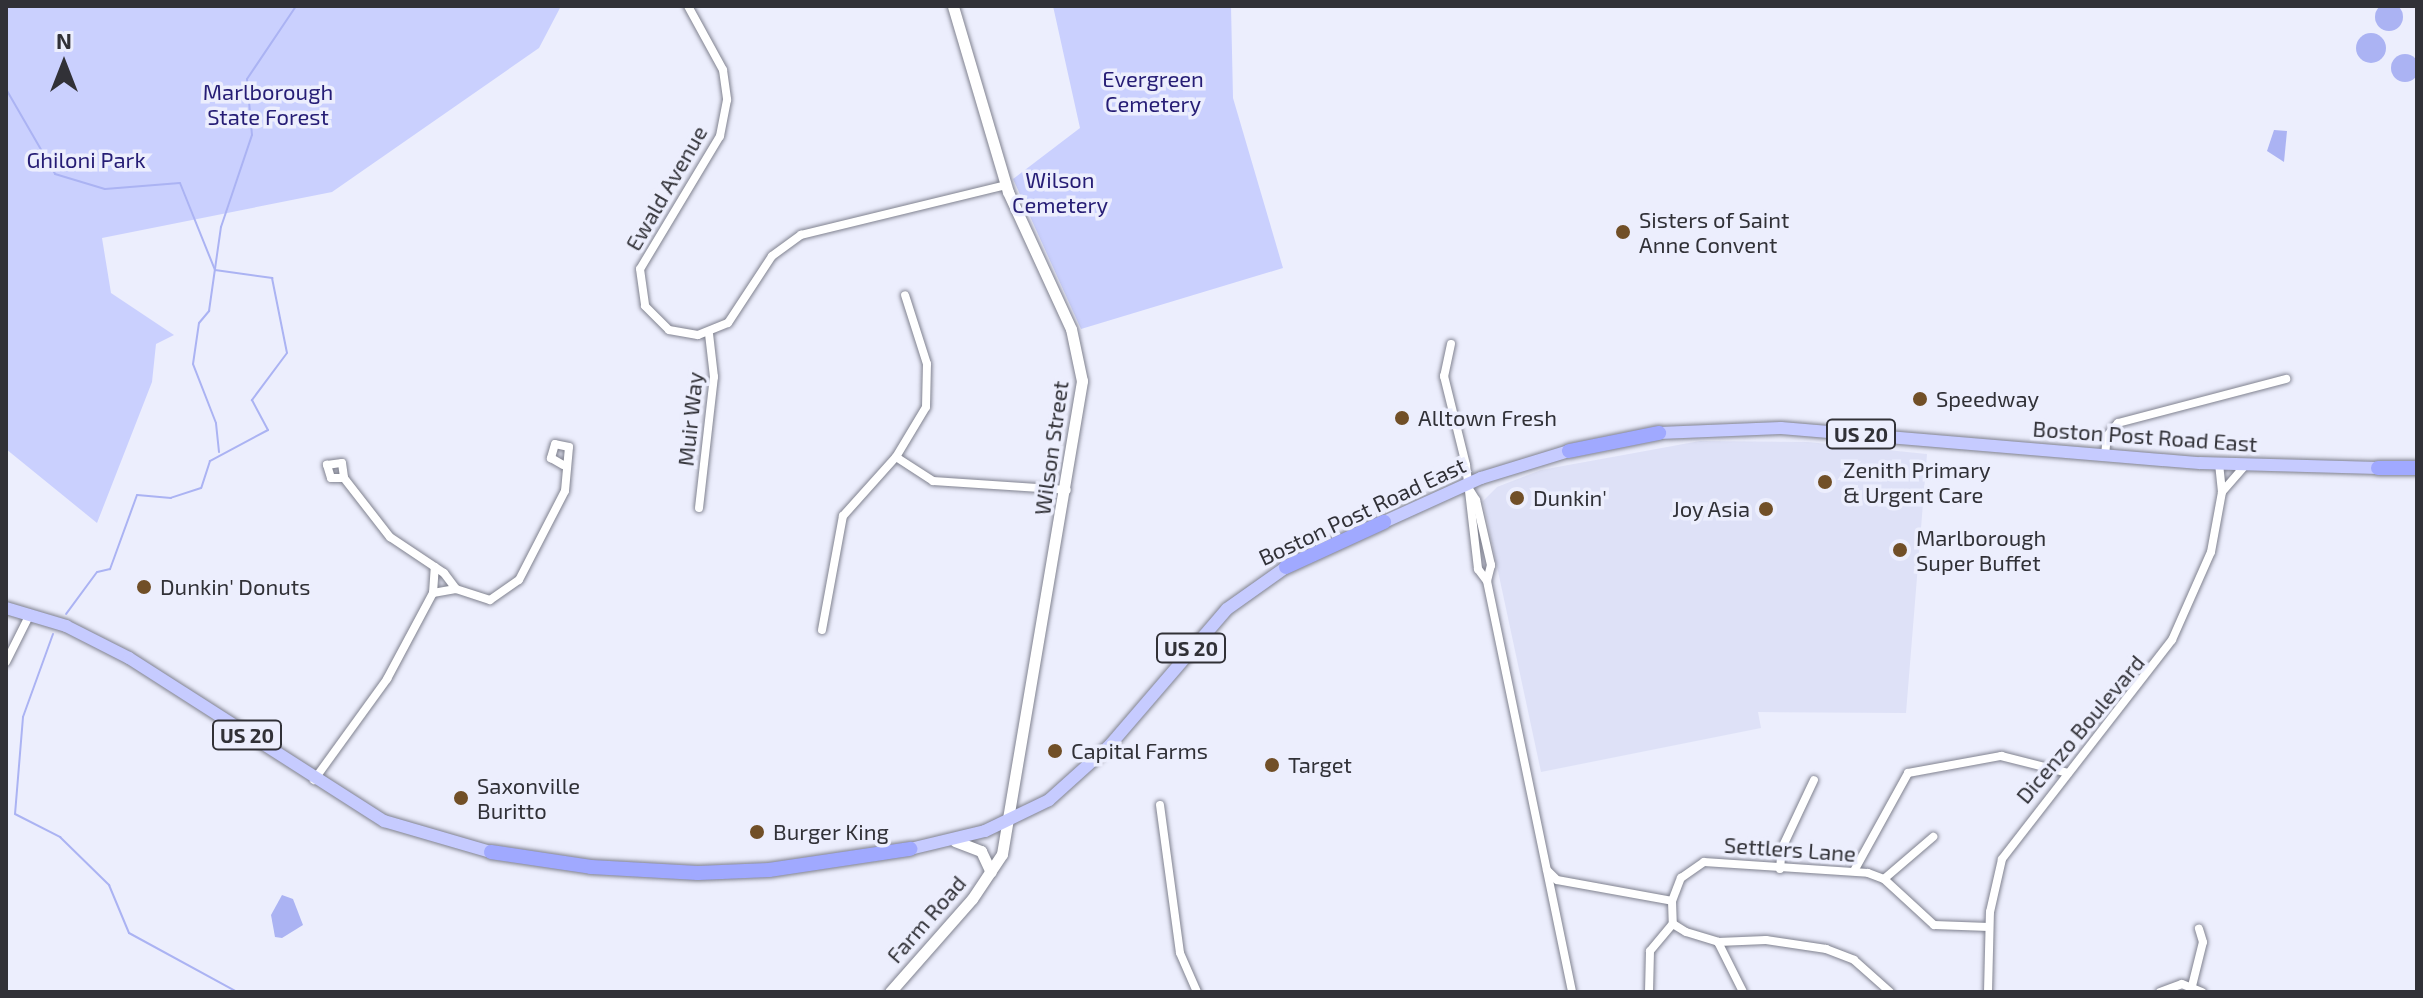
<!DOCTYPE html>
<html>
<head>
<meta charset="utf-8">
<style>
	body { margin:0 }
	#map { position:relative; width:2423px; height:998px; overflow:hidden; background:#eceefd; font-family:"Exo 2",sans-serif }
	div>[style] { position:absolute }
	.built>* { inset:0; background:#dee1f7 }
	.green>* { inset:0; background:#cad0fe }
	.water>* { inset:0; background:#abb3f3 }
	.round { border-radius:50% }
	.stream>* { height:2px; margin:-1px; padding:0 1px; transform-origin:1px; border-radius:1px; background:#abb3f3 }
	.roads { filter:drop-shadow(0 0 2px #80828f) drop-shadow(0 0 2px #80828f) }
	.street>* { height:8px; margin:-4px; padding:0 4px; transform-origin:4px; border-radius:4px; background:#fff }
	.secondary>* { height:11px; margin:-5.5px; padding:0 5.5px; transform-origin:5.5px; border-radius:5.5px; background:#fff }
	.primary>* { height:12px; margin:-6px; padding:0 6px; transform-origin:6px; border-radius:6px; background:#c6cbff }
	.highway>* { height:14px; margin:-7px; padding:0 7px; transform-origin:7px; border-radius:7px; background:#a0a9ff }
	.dots>* { width:22px; height:22px; translate:-50% -50%; box-sizing:border-box; border:4px solid #eceefd; border-radius:50% }
	span { translate:-50% -50%; white-space:nowrap; text-align:center; line-height:1.15; -webkit-text-stroke:7px #eceefd; paint-order:stroke }
	.shield-label span { padding:2px 6px; background:#eceefd; border:2px solid; border-radius:6px; -webkit-text-stroke-width:0 }
	.shield-label { font-size:20px; color:#313137; font-weight:700 }
	.park-label { font-size:22px; color:#261d75 }
	.street-label { font-size:22px; color:#313137 }
	.poi-label { font-size:22px; color:#313137 }
	.left { translate:0 -50%; text-align:left }
	.right { translate:-100% -50%; text-align:right }
	.frame { position:absolute; inset:0; border:8px solid #313137; pointer-events:none }
	.north { position:absolute; left:24px; top:24px; width:80px; height:80px; -webkit-text-stroke:6px #eceefd; paint-order:stroke; rotate:0deg; font-size:22px; font-weight:700; line-height:32px; text-align:center; color:#313137 }
	.north::after { content:''; display:block; margin:auto; width:28px; height:36px; background:#313137; clip-path:polygon(50% 0,100% 100%,50% 72%,0 100%) }
</style>
</head>
<body>
<div id="map">
	<div class="built">
		<i style="clip-path:polygon(1700px 441px,1808px 442px,1927px 454px,1906px 713px,1758px 712px,1761px 728px,1541px 772px,1483px 501px,1497px 487px,1541px 470px)"></i>
	</div>
	<div class="green">
		<i style="clip-path:polygon(6px 6px,561px 6px,539px 48px,332px 192px,102px 238px,111px 293px,174px 335px,156px 344px,152px 382px,97px 523px,6px 449px)"></i>
		<i style="clip-path:polygon(1053px 6px,1231px 6px,1233px 98px,1283px 268px,1081px 329px,1013px 179px,1080px 128px)"></i>
	</div>
	<div class="water">
		<i class="round" style="left:2375px;top:3px;width:28px;height:28px"></i>
		<i class="round" style="left:2356px;top:33px;width:30px;height:30px"></i>
		<i class="round" style="left:2391px;top:54px;width:28px;height:28px"></i>
		<i style="clip-path:polygon(2274px 130px,2287px 131px,2284px 162px,2267px 151px)"></i>
		<i style="clip-path:polygon(282px 895px,293px 899px,303px 925px,282px 938px,275px 937px,271px 915px)"></i>
	</div>
	<div class="stream">
		<i style="left:6px;top:89px;width:98px;rotate:60deg"></i>
		<i style="left:55px;top:174px;width:52px;rotate:16.7deg"></i>
		<i style="left:105px;top:189px;width:75px;rotate:-4.6deg"></i>
		<i style="left:180px;top:183px;width:94px;rotate:68.1deg"></i>
		<i style="left:215px;top:270px;width:58px;rotate:8deg"></i>
		<i style="left:272px;top:278px;width:76px;rotate:78.7deg"></i>
		<i style="left:287px;top:353px;width:59px;rotate:126.7deg"></i>
		<i style="left:252px;top:400px;width:34px;rotate:62deg"></i>
		<i style="left:268px;top:430px;width:66px;rotate:151.9deg"></i>
		<i style="left:210px;top:461px;width:28px;rotate:108deg"></i>
		<i style="left:201px;top:488px;width:32px;rotate:162deg"></i>
		<i style="left:171px;top:498px;width:34px;rotate:-175deg"></i>
		<i style="left:137px;top:495px;width:79px;rotate:110deg"></i>
		<i style="left:110px;top:569px;width:13px;rotate:167deg"></i>
		<i style="left:97px;top:572px;width:52px;rotate:126.4deg"></i>
		<i style="left:219px;top:452px;width:29px;rotate:-96deg"></i>
		<i style="left:216px;top:423px;width:63px;rotate:-111.3deg"></i>
		<i style="left:193px;top:364px;width:41px;rotate:-81.7deg"></i>
		<i style="left:199px;top:323px;width:16px;rotate:-50deg"></i>
		<i style="left:209px;top:311px;width:85px;rotate:-81.9deg"></i>
		<i style="left:221px;top:227px;width:97px;rotate:-71.4deg"></i>
		<i style="left:252px;top:135px;width:56px;rotate:-95.1deg"></i>
		<i style="left:247px;top:79px;width:88px;rotate:-56.1deg"></i>
		<i style="left:53px;top:634px;width:88px;rotate:109.9deg"></i>
		<i style="left:23px;top:717px;width:97px;rotate:94.7deg"></i>
		<i style="left:15px;top:814px;width:51px;rotate:27.1deg"></i>
		<i style="left:60px;top:837px;width:69px;rotate:44.4deg"></i>
		<i style="left:109px;top:885px;width:52px;rotate:67.4deg"></i>
		<i style="left:129px;top:933px;width:123px;rotate:28.6deg"></i>
	</div>
	<div class="roads">
		<div class="street">
			<i style="left:688px;top:6px;width:73px;rotate:61.3deg"></i>
			<i style="left:723px;top:70px;width:30px;rotate:82deg"></i>
			<i style="left:727px;top:100px;width:37px;rotate:101deg"></i>
			<i style="left:720px;top:136px;width:155px;rotate:121deg"></i>
			<i style="left:640px;top:269px;width:37px;rotate:82deg"></i>
			<i style="left:645px;top:306px;width:34px;rotate:45deg"></i>
			<i style="left:669px;top:330px;width:29px;rotate:10deg"></i>
			<i style="left:698px;top:335px;width:32px;rotate:-22deg"></i>
			<i style="left:728px;top:323px;width:80px;rotate:-56.7deg"></i>
			<i style="left:772px;top:256px;width:36px;rotate:-36deg"></i>
			<i style="left:801px;top:235px;width:211px;rotate:-13.7deg"></i>
			<i style="left:1451px;top:344px;width:33px;rotate:102deg"></i>
			<i style="left:1444px;top:376px;width:92px;rotate:76.1deg"></i>
			<i style="left:1466px;top:465px;width:105px;rotate:83.4deg"></i>
			<i style="left:1478px;top:569px;width:15px;rotate:53deg"></i>
			<i style="left:2105px;top:455px;width:19px;rotate:-84deg"></i>
			<i style="left:2107px;top:436px;width:17px;rotate:-50deg"></i>
			<i style="left:2118px;top:423px;width:174px;rotate:-14.7deg"></i>
			<i style="left:896px;top:457px;width:44px;rotate:33deg"></i>
			<i style="left:933px;top:481px;width:134px;rotate:3.8deg"></i>
			<i style="left:344px;top:478px;width:13px;rotate:180deg"></i>
			<i style="left:331px;top:478px;width:14px;rotate:-107deg"></i>
			<i style="left:327px;top:465px;width:15px;rotate:-8deg"></i>
			<i style="left:342px;top:463px;width:15px;rotate:82deg"></i>
			<i style="left:344px;top:478px;width:75px;rotate:52.1deg"></i>
			<i style="left:390px;top:537px;width:65px;rotate:33.7deg"></i>
			<i style="left:444px;top:573px;width:20px;rotate:53deg"></i>
			<i style="left:456px;top:589px;width:36px;rotate:18deg"></i>
			<i style="left:490px;top:600px;width:35px;rotate:-35deg"></i>
			<i style="left:519px;top:580px;width:100px;rotate:-62.7deg"></i>
			<i style="left:565px;top:491px;width:44px;rotate:-84.8deg"></i>
			<i style="left:569px;top:447px;width:14px;rotate:-168deg"></i>
			<i style="left:555px;top:444px;width:15px;rotate:106deg"></i>
			<i style="left:551px;top:458px;width:14px;rotate:30deg"></i>
			<i style="left:1466px;top:484px;width:19px;rotate:58deg"></i>
			<i style="left:1476px;top:500px;width:67px;rotate:77deg"></i>
			<i style="left:1491px;top:565px;width:16px;rotate:104deg"></i>
			<i style="left:1487px;top:581px;width:420px;rotate:78.3deg"></i>
			<i style="left:2222px;top:492px;width:35px;rotate:-49deg"></i>
			<i style="left:699px;top:508px;width:132px;rotate:-83.5deg"></i>
			<i style="left:714px;top:377px;width:43px;rotate:-96.6deg"></i>
			<i style="left:433px;top:593px;width:23px;rotate:-10deg"></i>
			<i style="left:822px;top:630px;width:116px;rotate:-79.6deg"></i>
			<i style="left:843px;top:516px;width:79px;rotate:-48.1deg"></i>
			<i style="left:896px;top:457px;width:58px;rotate:-59deg"></i>
			<i style="left:926px;top:407px;width:43px;rotate:-88.7deg"></i>
			<i style="left:927px;top:364px;width:72px;rotate:-107.7deg"></i>
			<i style="left:6px;top:662px;width:54px;rotate:-63.4deg"></i>
			<i style="left:314px;top:780px;width:125px;rotate:-54.1deg"></i>
			<i style="left:387px;top:679px;width:98px;rotate:-61.9deg"></i>
			<i style="left:433px;top:593px;width:26px;rotate:-86deg"></i>
			<i style="left:1160px;top:805px;width:149px;rotate:82.3deg"></i>
			<i style="left:1180px;top:953px;width:43px;rotate:66.4deg"></i>
			<i style="left:1780px;top:869px;width:21px;rotate:-85deg"></i>
			<i style="left:1782px;top:848px;width:75px;rotate:-64.8deg"></i>
			<i style="left:1547px;top:870px;width:14px;rotate:45deg"></i>
			<i style="left:1557px;top:880px;width:117px;rotate:10.3deg"></i>
			<i style="left:1672px;top:901px;width:25px;rotate:-69deg"></i>
			<i style="left:1681px;top:878px;width:28px;rotate:-35deg"></i>
			<i style="left:1704px;top:862px;width:164px;rotate:3.8deg"></i>
			<i style="left:1868px;top:873px;width:17px;rotate:21deg"></i>
			<i style="left:1884px;top:879px;width:68px;rotate:42.6deg"></i>
			<i style="left:1934px;top:925px;width:55px;rotate:2.1deg"></i>
			<i style="left:1854px;top:871px;width:112px;rotate:-61.1deg"></i>
			<i style="left:1908px;top:773px;width:95px;rotate:-10.4deg"></i>
			<i style="left:2001px;top:756px;width:69px;rotate:14.2deg"></i>
			<i style="left:1884px;top:879px;width:65px;rotate:-40.6deg"></i>
			<i style="left:1672px;top:901px;width:23px;rotate:88deg"></i>
			<i style="left:1673px;top:924px;width:15px;rotate:32deg"></i>
			<i style="left:1686px;top:932px;width:34px;rotate:17deg"></i>
			<i style="left:1718px;top:942px;width:48px;rotate:-2.4deg"></i>
			<i style="left:1766px;top:940px;width:61px;rotate:8.5deg"></i>
			<i style="left:1826px;top:949px;width:30px;rotate:21deg"></i>
			<i style="left:1854px;top:960px;width:48px;rotate:41.6deg"></i>
			<i style="left:1718px;top:942px;width:56px;rotate:63.4deg"></i>
			<i style="left:2192px;top:986px;width:45px;rotate:-76deg"></i>
			<i style="left:2203px;top:942px;width:14px;rotate:-107deg"></i>
			<i style="left:1649px;top:992px;width:41px;rotate:-88.6deg"></i>
			<i style="left:1650px;top:951px;width:35px;rotate:-50deg"></i>
			<i style="left:1988px;top:992px;width:80px;rotate:-88.6deg"></i>
			<i style="left:1990px;top:912px;width:54px;rotate:-77.2deg"></i>
			<i style="left:2002px;top:859px;width:277px;rotate:-52.2deg"></i>
			<i style="left:2172px;top:640px;width:96px;rotate:-66.1deg"></i>
			<i style="left:2211px;top:552px;width:61px;rotate:-79.6deg"></i>
			<i style="left:2222px;top:492px;width:28px;rotate:-96deg"></i>
			<i style="left:2160px;top:992px;width:23px;rotate:-20deg"></i>
			<i style="left:2182px;top:984px;width:22px;rotate:22deg"></i>
		</div>
		<div class="secondary">
			<i style="left:955px;top:841px;width:28px;rotate:21deg"></i>
			<i style="left:981px;top:851px;width:23px;rotate:65deg"></i>
			<i style="left:890px;top:992px;width:124px;rotate:-48.6deg"></i>
			<i style="left:972px;top:899px;width:54px;rotate:-56.3deg"></i>
			<i style="left:1002px;top:854px;width:480px;rotate:-80.4deg"></i>
			<i style="left:1082px;top:381px;width:53px;rotate:-101.9deg"></i>
			<i style="left:1071px;top:329px;width:151px;rotate:-114.7deg"></i>
			<i style="left:1008px;top:192px;width:194px;rotate:-106.5deg"></i>
		</div>
		<div class="primary">
			<i style="left:1659px;top:433px;width:122px;rotate:-2.3deg"></i>
			<i style="left:1781px;top:428px;width:420px;rotate:4.8deg"></i>
			<i style="left:2200px;top:463px;width:178px;rotate:1.6deg"></i>
			<i style="left:1384px;top:522px;width:107px;rotate:-24.4deg"></i>
			<i style="left:1481px;top:478px;width:92px;rotate:-17.1deg"></i>
			<i style="left:6px;top:608px;width:63px;rotate:16.7deg"></i>
			<i style="left:66px;top:626px;width:71px;rotate:26.9deg"></i>
			<i style="left:129px;top:658px;width:303px;rotate:32.6deg"></i>
			<i style="left:384px;top:821px;width:111px;rotate:16.2deg"></i>
			<i style="left:910px;top:849px;width:77px;rotate:-13.5deg"></i>
			<i style="left:985px;top:831px;width:71px;rotate:-25.8deg"></i>
			<i style="left:1049px;top:800px;width:82px;rotate:-42deg"></i>
			<i style="left:1110px;top:745px;width:179px;rotate:-49.3deg"></i>
			<i style="left:1227px;top:609px;width:72px;rotate:-35.4deg"></i>
		</div>
		<div class="highway">
			<i style="left:1569px;top:451px;width:92px;rotate:-11.3deg"></i>
			<i style="left:2378px;top:468px;width:39px"></i>
			<i style="left:1286px;top:567px;width:108px;rotate:-24.7deg"></i>
			<i style="left:491px;top:852px;width:101px;rotate:8.5deg"></i>
			<i style="left:591px;top:867px;width:107px;rotate:3.2deg"></i>
			<i style="left:698px;top:873px;width:71px;rotate:-2.4deg"></i>
			<i style="left:769px;top:870px;width:143px;rotate:-8.5deg"></i>
		</div>
	</div>
	<div class="dots">
		<i style="left:1623px;top:232px;background:#714f27"></i>
		<i style="left:1920px;top:399px;background:#714f27"></i>
		<i style="left:1402px;top:418px;background:#714f27"></i>
		<i style="left:1825px;top:482px;background:#714f27"></i>
		<i style="left:1517px;top:498px;background:#714f27"></i>
		<i style="left:1766px;top:509px;background:#714f27"></i>
		<i style="left:1900px;top:550px;background:#714f27"></i>
		<i style="left:144px;top:587px;background:#714f27"></i>
		<i style="left:1055px;top:751px;background:#714f27"></i>
		<i style="left:1272px;top:765px;background:#714f27"></i>
		<i style="left:461px;top:798px;background:#714f27"></i>
		<i style="left:757px;top:832px;background:#714f27"></i>
	</div>
	<div class="shield-label">
		<span style="left:1861px;top:434px">US 20</span>
		<span style="left:1191px;top:648px">US 20</span>
		<span style="left:247px;top:735px">US 20</span>
	</div>
	<div class="park-label">
		<span style="left:1153px;top:91px">Evergreen<br>Cemetery</span>
		<span style="left:268px;top:104px">Marlborough<br>State Forest</span>
		<span style="left:86px;top:160px">Ghiloni Park</span>
		<span style="left:1060px;top:192px">Wilson<br>Cemetery</span>
	</div>
	<div class="street-label">
		<span style="left:666px;top:188px;rotate:-60deg">Ewald Avenue</span>
		<span style="left:690px;top:419px;rotate:-84deg">Muir Way</span>
		<span style="left:2145px;top:436px;rotate:4deg">Boston Post Road East</span>
		<span style="left:1051px;top:448px;rotate:-82deg">Wilson Street</span>
		<span style="left:1362px;top:511px;rotate:-25deg">Boston Post Road East</span>
		<span style="left:2080px;top:729px;rotate:-50deg">Dicenzo Boulevard</span>
		<span style="left:1790px;top:849px;rotate:4deg">Settlers Lane</span>
		<span style="left:926px;top:919px;rotate:-49deg">Farm Road</span>
	</div>
	<div class="poi-label">
		<span class="left" style="left:1639px;top:232px">Sisters of Saint<br>Anne Convent</span>
		<span class="left" style="left:1936px;top:399px">Speedway</span>
		<span class="left" style="left:1418px;top:418px">Alltown Fresh</span>
		<span class="left" style="left:1843px;top:482px">Zenith Primary<br>&amp; Urgent Care</span>
		<span class="left" style="left:1533px;top:498px">Dunkin'</span>
		<span class="right" style="left:1750px;top:509px">Joy Asia</span>
		<span class="left" style="left:1916px;top:550px">Marlborough<br>Super Buffet</span>
		<span class="left" style="left:160px;top:587px">Dunkin' Donuts</span>
		<span class="left" style="left:1071px;top:751px">Capital Farms</span>
		<span class="left" style="left:1288px;top:765px">Target</span>
		<span class="left" style="left:477px;top:798px">Saxonville<br>Buritto</span>
		<span class="left" style="left:773px;top:832px">Burger King</span>
	</div>
	<div class="frame"></div>
	<div class="north">N</div>
</div>
</body>
</html>
